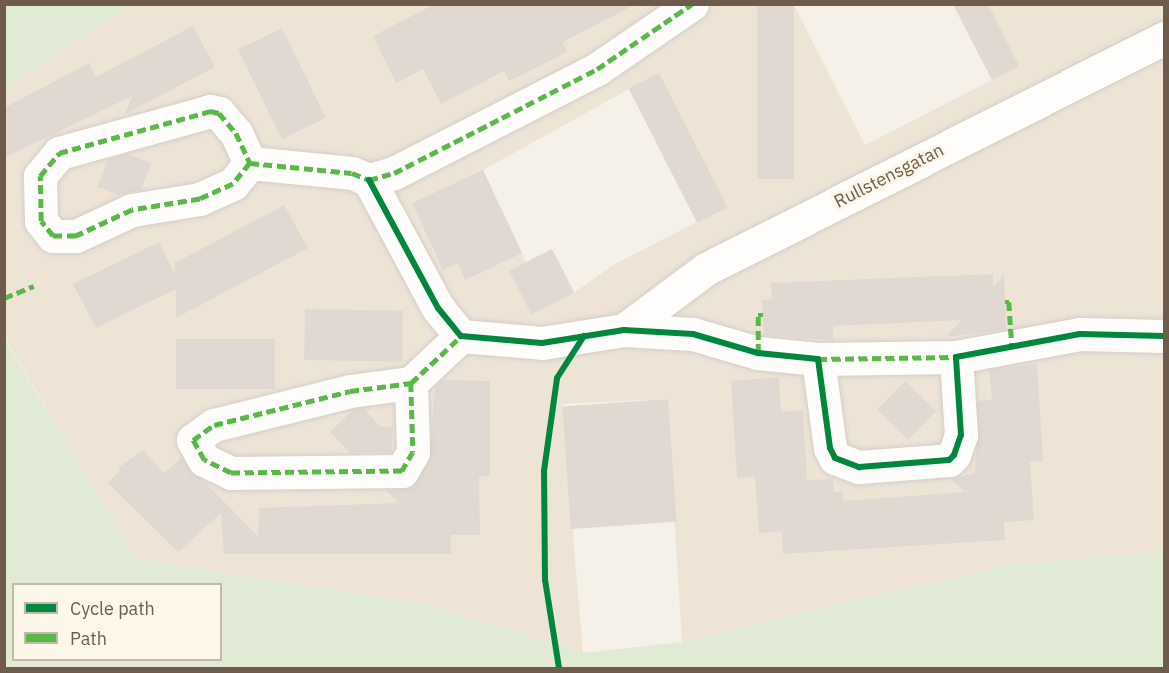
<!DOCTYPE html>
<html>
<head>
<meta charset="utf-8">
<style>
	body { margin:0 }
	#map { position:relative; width:1169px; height:673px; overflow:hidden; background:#f5f1e8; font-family:"IBM Plex Sans",sans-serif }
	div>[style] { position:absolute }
	.residential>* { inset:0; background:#ede4d6 }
	.green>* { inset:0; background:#e0ead4 }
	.building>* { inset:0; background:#e1d9d1; transform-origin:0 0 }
	.roads { filter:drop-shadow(0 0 2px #d3cec7) drop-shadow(0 0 2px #d3cec7) }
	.minor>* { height:33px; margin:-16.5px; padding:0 16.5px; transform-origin:16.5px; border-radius:16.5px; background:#fefdfc }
	.quiet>* { height:4.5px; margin-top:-2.25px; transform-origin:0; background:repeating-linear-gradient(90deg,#58b947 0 9px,transparent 0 13.5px) }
	.cycleway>* { height:6px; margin:-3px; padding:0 3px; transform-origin:3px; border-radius:3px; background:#00873e }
	span { translate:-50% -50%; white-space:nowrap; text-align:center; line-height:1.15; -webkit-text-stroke:6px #fdf7e9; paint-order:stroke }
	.street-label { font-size:18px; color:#6f5b4c }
	.frame { position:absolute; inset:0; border:6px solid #6f5b4c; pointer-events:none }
	.legend { position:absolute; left:12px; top:583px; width:210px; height:78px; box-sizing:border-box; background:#fdf7e9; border:2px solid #c4b9aa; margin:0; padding:8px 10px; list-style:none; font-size:18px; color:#6f5b4c }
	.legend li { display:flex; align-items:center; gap:12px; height:30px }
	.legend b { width:30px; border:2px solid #c4b9aa }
</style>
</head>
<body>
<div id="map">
	<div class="residential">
		<i style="clip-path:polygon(evenodd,131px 5px,794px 5px,865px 145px,992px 80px,953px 5px,1164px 5px,1164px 552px,1012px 564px,682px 642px,667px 399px,562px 404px,583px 653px,428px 605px,136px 559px,5px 339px,4px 88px,131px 5px,629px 89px,697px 222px,613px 265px,574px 293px,552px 249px,526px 262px,483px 170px,629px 89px)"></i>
	</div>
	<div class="green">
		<i style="clip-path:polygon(5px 4px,131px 4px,131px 5px,5px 88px)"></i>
		<i style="clip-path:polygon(evenodd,4px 339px,136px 559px,428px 605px,583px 653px,682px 642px,1012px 564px,1164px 552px,1164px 668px,5px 668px,4px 339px,14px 584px,220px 584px,220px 660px,14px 660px,14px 584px)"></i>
	</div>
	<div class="building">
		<i style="clip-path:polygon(435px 4px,636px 4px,563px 42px,567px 52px,509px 81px,504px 71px,441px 104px,423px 69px,396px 83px,373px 36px)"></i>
		<i style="left:757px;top:4px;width:37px;height:175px"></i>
		<i style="clip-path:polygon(953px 4px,988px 4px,1019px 66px,992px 80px)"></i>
		<i style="clip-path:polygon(193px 26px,215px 67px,125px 114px,132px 96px,4px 158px,4px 108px,89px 63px,96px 77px)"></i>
		<i style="left:282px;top:28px;width:100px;height:49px;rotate:64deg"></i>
		<i style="left:659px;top:73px;width:151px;height:34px;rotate:63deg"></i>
		<i style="clip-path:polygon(126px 154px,151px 163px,141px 190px,119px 195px,97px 187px,108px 159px)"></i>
		<i style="clip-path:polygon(483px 170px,522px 253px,465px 280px,458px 263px,443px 270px,412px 203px)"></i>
		<i style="clip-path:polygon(284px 205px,308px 248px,176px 318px,176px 289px,96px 328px,73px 284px,159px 242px,175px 275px,175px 263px)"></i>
		<i style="left:552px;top:249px;width:49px;height:48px;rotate:63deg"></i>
		<i style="clip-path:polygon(993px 274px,993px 287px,1004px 275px,1006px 329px,946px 337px,962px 320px,833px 326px,833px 340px,764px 335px,762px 300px,772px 299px,771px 283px)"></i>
		<i style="left:305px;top:309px;width:98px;height:51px;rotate:1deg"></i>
		<i style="left:275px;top:339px;width:50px;height:99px;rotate:90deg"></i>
		<i style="clip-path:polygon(1037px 364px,1043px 461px,1030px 462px,1034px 520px,1004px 522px,1005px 540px,783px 554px,782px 531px,759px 533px,755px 476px,737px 478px,731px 381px,779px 377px,781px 412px,803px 410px,807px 480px,833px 479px,834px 492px,843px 492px,843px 501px,965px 492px,951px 479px,975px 473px,978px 401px,992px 400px,989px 370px)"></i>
		<i style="clip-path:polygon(442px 380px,490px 381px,490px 476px,479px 477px,480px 535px,451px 535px,451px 554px,224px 554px,221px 513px,178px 552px,108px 483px,120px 470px,118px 468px,143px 450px,164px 473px,181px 458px,258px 536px,259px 508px,398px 503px,386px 490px,412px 487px,429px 461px,435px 387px)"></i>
		<i style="left:905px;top:381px;width:43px;height:40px;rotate:44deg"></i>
		<i style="left:668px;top:399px;width:123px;height:106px;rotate:86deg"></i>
		<i style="clip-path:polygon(363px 408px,381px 427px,393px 426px,391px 452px,350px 453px,330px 432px,353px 410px)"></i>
	</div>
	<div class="roads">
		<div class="minor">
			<i style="left:210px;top:111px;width:9px;rotate:13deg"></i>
			<i style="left:219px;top:113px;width:26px;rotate:50deg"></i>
			<i style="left:236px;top:133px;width:33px;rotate:65deg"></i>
			<i style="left:250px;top:163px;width:27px;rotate:129deg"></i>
			<i style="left:233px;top:184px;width:36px;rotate:156deg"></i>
			<i style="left:200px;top:199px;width:69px;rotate:170.8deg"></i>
			<i style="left:132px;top:210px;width:62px;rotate:155.1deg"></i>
			<i style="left:76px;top:236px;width:23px;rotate:180deg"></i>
			<i style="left:53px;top:236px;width:19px;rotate:-129deg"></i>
			<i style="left:41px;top:221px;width:45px;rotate:-91.3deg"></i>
			<i style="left:40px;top:176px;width:30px;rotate:-50deg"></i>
			<i style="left:59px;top:153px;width:157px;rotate:-15.5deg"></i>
			<i style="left:250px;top:163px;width:102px;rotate:5.6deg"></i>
			<i style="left:352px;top:173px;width:18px;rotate:22deg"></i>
			<i style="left:369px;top:180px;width:26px;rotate:-16deg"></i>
			<i style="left:394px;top:173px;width:228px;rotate:-27.1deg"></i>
			<i style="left:597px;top:69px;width:115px;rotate:-34.4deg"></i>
			<i style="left:369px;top:180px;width:145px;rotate:61.7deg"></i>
			<i style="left:438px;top:308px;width:36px;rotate:51deg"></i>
			<i style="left:461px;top:336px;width:81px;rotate:4.9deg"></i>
			<i style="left:542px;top:343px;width:83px;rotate:-9deg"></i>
			<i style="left:624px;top:330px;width:69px;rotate:3.3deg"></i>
			<i style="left:693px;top:334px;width:68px;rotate:16.3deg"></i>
			<i style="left:758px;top:353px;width:60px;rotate:5.7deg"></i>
			<i style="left:818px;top:359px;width:90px;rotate:82.3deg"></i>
			<i style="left:830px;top:448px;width:11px;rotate:63deg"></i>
			<i style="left:835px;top:458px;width:26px;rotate:21deg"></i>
			<i style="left:859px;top:467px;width:90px;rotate:-4.4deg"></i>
			<i style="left:949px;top:460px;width:7px;rotate:-45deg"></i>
			<i style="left:954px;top:455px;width:21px;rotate:-71deg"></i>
			<i style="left:961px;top:435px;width:78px;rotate:-93.7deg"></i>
			<i style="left:956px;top:357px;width:126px;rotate:-10.5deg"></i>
			<i style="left:1080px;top:334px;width:84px;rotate:1.4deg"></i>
			<i style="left:624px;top:330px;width:102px;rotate:-36.6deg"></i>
			<i style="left:706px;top:269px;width:513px;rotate:-26.76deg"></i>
			<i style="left:818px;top:359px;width:138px;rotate:-0.8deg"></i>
			<i style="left:411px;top:383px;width:69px;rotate:88.3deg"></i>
			<i style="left:413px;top:452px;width:22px;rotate:120deg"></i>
			<i style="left:402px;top:471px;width:171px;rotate:179.3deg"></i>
			<i style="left:231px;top:473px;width:30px;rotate:-154deg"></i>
			<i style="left:204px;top:460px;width:23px;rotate:-119deg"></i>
			<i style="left:193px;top:440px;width:26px;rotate:-36deg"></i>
			<i style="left:214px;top:425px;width:140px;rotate:-14deg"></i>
			<i style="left:350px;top:391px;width:62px;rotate:-7.5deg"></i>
			<i style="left:411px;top:383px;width:69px;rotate:-43.2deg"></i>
		</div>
	</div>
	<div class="quiet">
		<i style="left:210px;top:111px;width:9px;rotate:13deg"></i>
		<i style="left:219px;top:113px;width:26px;rotate:50deg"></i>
		<i style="left:236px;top:133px;width:33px;rotate:65deg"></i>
		<i style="left:250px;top:163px;width:27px;rotate:129deg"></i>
		<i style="left:233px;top:184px;width:36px;rotate:156deg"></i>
		<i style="left:200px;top:199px;width:69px;rotate:170.8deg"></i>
		<i style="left:132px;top:210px;width:62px;rotate:155.1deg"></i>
		<i style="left:76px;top:236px;width:23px;rotate:180deg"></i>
		<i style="left:53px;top:236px;width:19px;rotate:-129deg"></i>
		<i style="left:41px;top:221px;width:45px;rotate:-91.3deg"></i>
		<i style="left:40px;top:176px;width:30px;rotate:-50deg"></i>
		<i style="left:59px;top:153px;width:157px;rotate:-15.5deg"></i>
		<i style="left:250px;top:163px;width:102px;rotate:5.6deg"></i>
		<i style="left:352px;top:173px;width:18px;rotate:22deg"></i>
		<i style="left:369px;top:180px;width:26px;rotate:-16deg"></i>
		<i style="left:394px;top:173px;width:228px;rotate:-27.1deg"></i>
		<i style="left:597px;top:69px;width:115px;rotate:-34.4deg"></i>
		<i style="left:4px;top:298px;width:32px;rotate:-22deg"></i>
		<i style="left:1005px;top:302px;width:4px"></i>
		<i style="left:1009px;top:302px;width:44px;rotate:86.1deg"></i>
		<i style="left:758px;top:353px;width:38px;rotate:-90deg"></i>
		<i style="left:758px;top:315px;width:5px"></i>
		<i style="left:818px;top:359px;width:138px;rotate:-0.8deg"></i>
		<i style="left:411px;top:383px;width:69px;rotate:88.3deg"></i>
		<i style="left:413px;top:452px;width:22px;rotate:120deg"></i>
		<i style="left:402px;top:471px;width:171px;rotate:179.3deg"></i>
		<i style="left:231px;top:473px;width:30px;rotate:-154deg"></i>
		<i style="left:204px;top:460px;width:23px;rotate:-119deg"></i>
		<i style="left:193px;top:440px;width:26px;rotate:-36deg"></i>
		<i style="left:214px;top:425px;width:140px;rotate:-14deg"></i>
		<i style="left:350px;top:391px;width:62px;rotate:-7.5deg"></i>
		<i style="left:411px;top:383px;width:69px;rotate:-43.2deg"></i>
	</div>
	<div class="cycleway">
		<i style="left:369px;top:180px;width:145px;rotate:61.7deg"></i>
		<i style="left:438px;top:308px;width:36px;rotate:51deg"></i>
		<i style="left:461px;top:336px;width:81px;rotate:4.9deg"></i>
		<i style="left:542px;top:343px;width:83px;rotate:-9deg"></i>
		<i style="left:624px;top:330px;width:69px;rotate:3.3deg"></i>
		<i style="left:693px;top:334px;width:68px;rotate:16.3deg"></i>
		<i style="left:758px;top:353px;width:60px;rotate:5.7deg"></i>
		<i style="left:818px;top:359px;width:90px;rotate:82.3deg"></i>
		<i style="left:830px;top:448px;width:11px;rotate:63deg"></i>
		<i style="left:835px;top:458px;width:26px;rotate:21deg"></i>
		<i style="left:859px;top:467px;width:90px;rotate:-4.4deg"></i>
		<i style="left:949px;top:460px;width:7px;rotate:-45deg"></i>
		<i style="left:954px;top:455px;width:21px;rotate:-71deg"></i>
		<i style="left:961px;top:435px;width:78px;rotate:-93.7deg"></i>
		<i style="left:956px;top:357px;width:126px;rotate:-10.5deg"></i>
		<i style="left:1080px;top:334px;width:84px;rotate:1.4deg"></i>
		<i style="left:559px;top:668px;width:89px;rotate:-99deg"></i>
		<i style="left:545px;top:580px;width:109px;rotate:-90.5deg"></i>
		<i style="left:544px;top:471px;width:94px;rotate:-82deg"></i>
		<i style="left:557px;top:378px;width:50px;rotate:-57.3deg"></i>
	</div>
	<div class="street-label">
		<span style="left:889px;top:176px;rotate:-27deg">Rullstensgatan</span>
	</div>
	<div class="frame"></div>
	<ul class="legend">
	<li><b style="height:8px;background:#00873e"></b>Cycle path</li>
	<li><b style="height:8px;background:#58b947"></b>Path</li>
	</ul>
</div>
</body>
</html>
